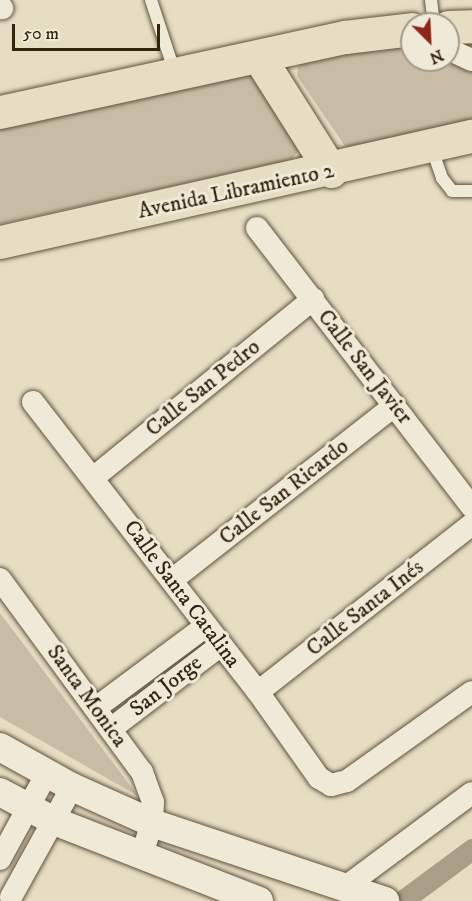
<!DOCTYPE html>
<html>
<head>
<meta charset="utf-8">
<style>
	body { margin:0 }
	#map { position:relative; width:472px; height:901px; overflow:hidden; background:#e6ddc3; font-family:"IM FELL DW Pica",serif }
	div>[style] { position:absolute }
	.green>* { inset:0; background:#c8bda4 }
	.canal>* { height:21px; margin:-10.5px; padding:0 10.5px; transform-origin:10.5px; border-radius:10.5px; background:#a99e86 }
	.roads { filter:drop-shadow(0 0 2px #60523c) drop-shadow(0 0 2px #60523c) }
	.service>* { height:12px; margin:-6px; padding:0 6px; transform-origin:6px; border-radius:6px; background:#efe9d8 }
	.minor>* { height:22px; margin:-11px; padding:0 11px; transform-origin:11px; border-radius:11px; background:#efe9d8 }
	.tertiary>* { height:28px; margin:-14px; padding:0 14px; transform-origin:14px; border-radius:14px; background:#efe9d8 }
	.primary>* { height:33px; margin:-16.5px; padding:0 16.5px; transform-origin:16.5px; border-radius:16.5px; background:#e6ddc3 }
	span { translate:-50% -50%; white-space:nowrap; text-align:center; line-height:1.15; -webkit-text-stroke:6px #efe9d8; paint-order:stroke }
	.street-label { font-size:22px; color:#33230f }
	.north { position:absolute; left:400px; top:12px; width:60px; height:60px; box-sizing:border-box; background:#efe9d8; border:2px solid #a49a88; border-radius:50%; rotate:156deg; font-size:16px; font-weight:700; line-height:24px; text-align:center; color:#33230f }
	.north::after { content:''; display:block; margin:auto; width:21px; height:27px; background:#8f2418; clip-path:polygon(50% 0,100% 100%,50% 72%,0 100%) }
	.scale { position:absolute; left:12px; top:24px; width:148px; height:27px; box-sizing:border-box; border:3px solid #33230f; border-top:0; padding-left:8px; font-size:18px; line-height:21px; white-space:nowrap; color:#33230f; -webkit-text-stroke:4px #efe9d8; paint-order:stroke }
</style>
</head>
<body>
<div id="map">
	<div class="green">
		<i style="clip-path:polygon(412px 41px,412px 60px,448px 60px,472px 67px,472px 119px,354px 148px,345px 146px,297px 76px,298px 67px,303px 60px)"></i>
		<i style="clip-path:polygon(247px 71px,296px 142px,299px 150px,291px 160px,0 224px,0 123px)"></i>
		<i style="clip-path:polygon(0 613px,138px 796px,0 717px)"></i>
	</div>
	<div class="canal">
		<i style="left:402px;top:901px;width:87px;rotate:-36.6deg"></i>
	</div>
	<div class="roads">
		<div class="service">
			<i style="left:151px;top:0;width:77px;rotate:71.8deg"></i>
			<i style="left:431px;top:0;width:24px;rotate:83deg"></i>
			<i style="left:431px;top:146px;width:34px;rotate:71deg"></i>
			<i style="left:442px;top:178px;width:16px;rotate:52deg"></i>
			<i style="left:452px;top:191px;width:20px"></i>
		</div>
		<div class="minor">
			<i style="left:0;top:5px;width:4px;rotate:56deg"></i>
			<i style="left:448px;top:49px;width:26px;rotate:25deg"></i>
			<i style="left:257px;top:228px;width:352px;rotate:52.4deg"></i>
			<i style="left:33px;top:402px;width:367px;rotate:52.2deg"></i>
			<i style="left:258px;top:692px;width:105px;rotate:54.7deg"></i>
			<i style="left:319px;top:778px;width:14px;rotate:30deg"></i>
			<i style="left:331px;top:785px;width:16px;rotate:-14deg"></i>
			<i style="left:347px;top:781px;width:153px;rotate:-35.5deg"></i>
			<i style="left:93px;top:478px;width:284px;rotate:-39.1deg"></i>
			<i style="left:0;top:579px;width:240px;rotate:53.7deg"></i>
			<i style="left:142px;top:772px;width:32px;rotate:70deg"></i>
			<i style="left:153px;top:802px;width:21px;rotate:93deg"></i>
			<i style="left:152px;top:823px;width:35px;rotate:108deg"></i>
			<i style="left:172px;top:580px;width:283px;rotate:-38.1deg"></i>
			<i style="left:258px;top:692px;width:272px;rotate:-38.1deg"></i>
			<i style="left:97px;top:707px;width:136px;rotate:-36.6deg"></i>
			<i style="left:112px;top:728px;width:137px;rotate:-37.3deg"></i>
			<i style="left:0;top:859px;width:98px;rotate:-61.3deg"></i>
			<i style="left:344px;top:888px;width:159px;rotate:-36.6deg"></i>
			<i style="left:11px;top:897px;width:126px;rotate:-61deg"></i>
		</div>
		<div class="tertiary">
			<i style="left:0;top:747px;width:82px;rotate:29.1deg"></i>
			<i style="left:72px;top:787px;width:88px;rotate:24.2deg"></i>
			<i style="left:152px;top:823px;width:246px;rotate:18.5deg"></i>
			<i style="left:0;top:792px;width:61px;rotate:28.2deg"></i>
			<i style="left:54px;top:821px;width:220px;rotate:21.3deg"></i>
		</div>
		<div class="primary">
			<i style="left:448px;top:27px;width:24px;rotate:-2deg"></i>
			<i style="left:259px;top:57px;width:135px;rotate:57.7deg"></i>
			<i style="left:0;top:112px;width:353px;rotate:-12.3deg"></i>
			<i style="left:345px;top:37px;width:67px;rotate:-6.8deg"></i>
			<i style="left:0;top:242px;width:484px;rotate:-12.7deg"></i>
		</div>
	</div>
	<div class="street-label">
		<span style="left:236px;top:191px;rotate:-12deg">Avenida Libramiento 2</span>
		<span style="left:365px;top:367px;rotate:52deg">Calle San Javier</span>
		<span style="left:203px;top:388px;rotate:-39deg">Calle San Pedro</span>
		<span style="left:284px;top:492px;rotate:-38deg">Calle San Ricardo</span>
		<span style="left:182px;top:594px;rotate:53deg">Calle Santa Catalina</span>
		<span style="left:365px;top:608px;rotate:-38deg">Calle Santa Inés</span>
		<span style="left:166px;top:686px;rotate:-38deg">San Jorge</span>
		<span style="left:87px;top:696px;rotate:54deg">Santa Monica</span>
	</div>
	<div class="north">N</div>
	<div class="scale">50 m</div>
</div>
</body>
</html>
